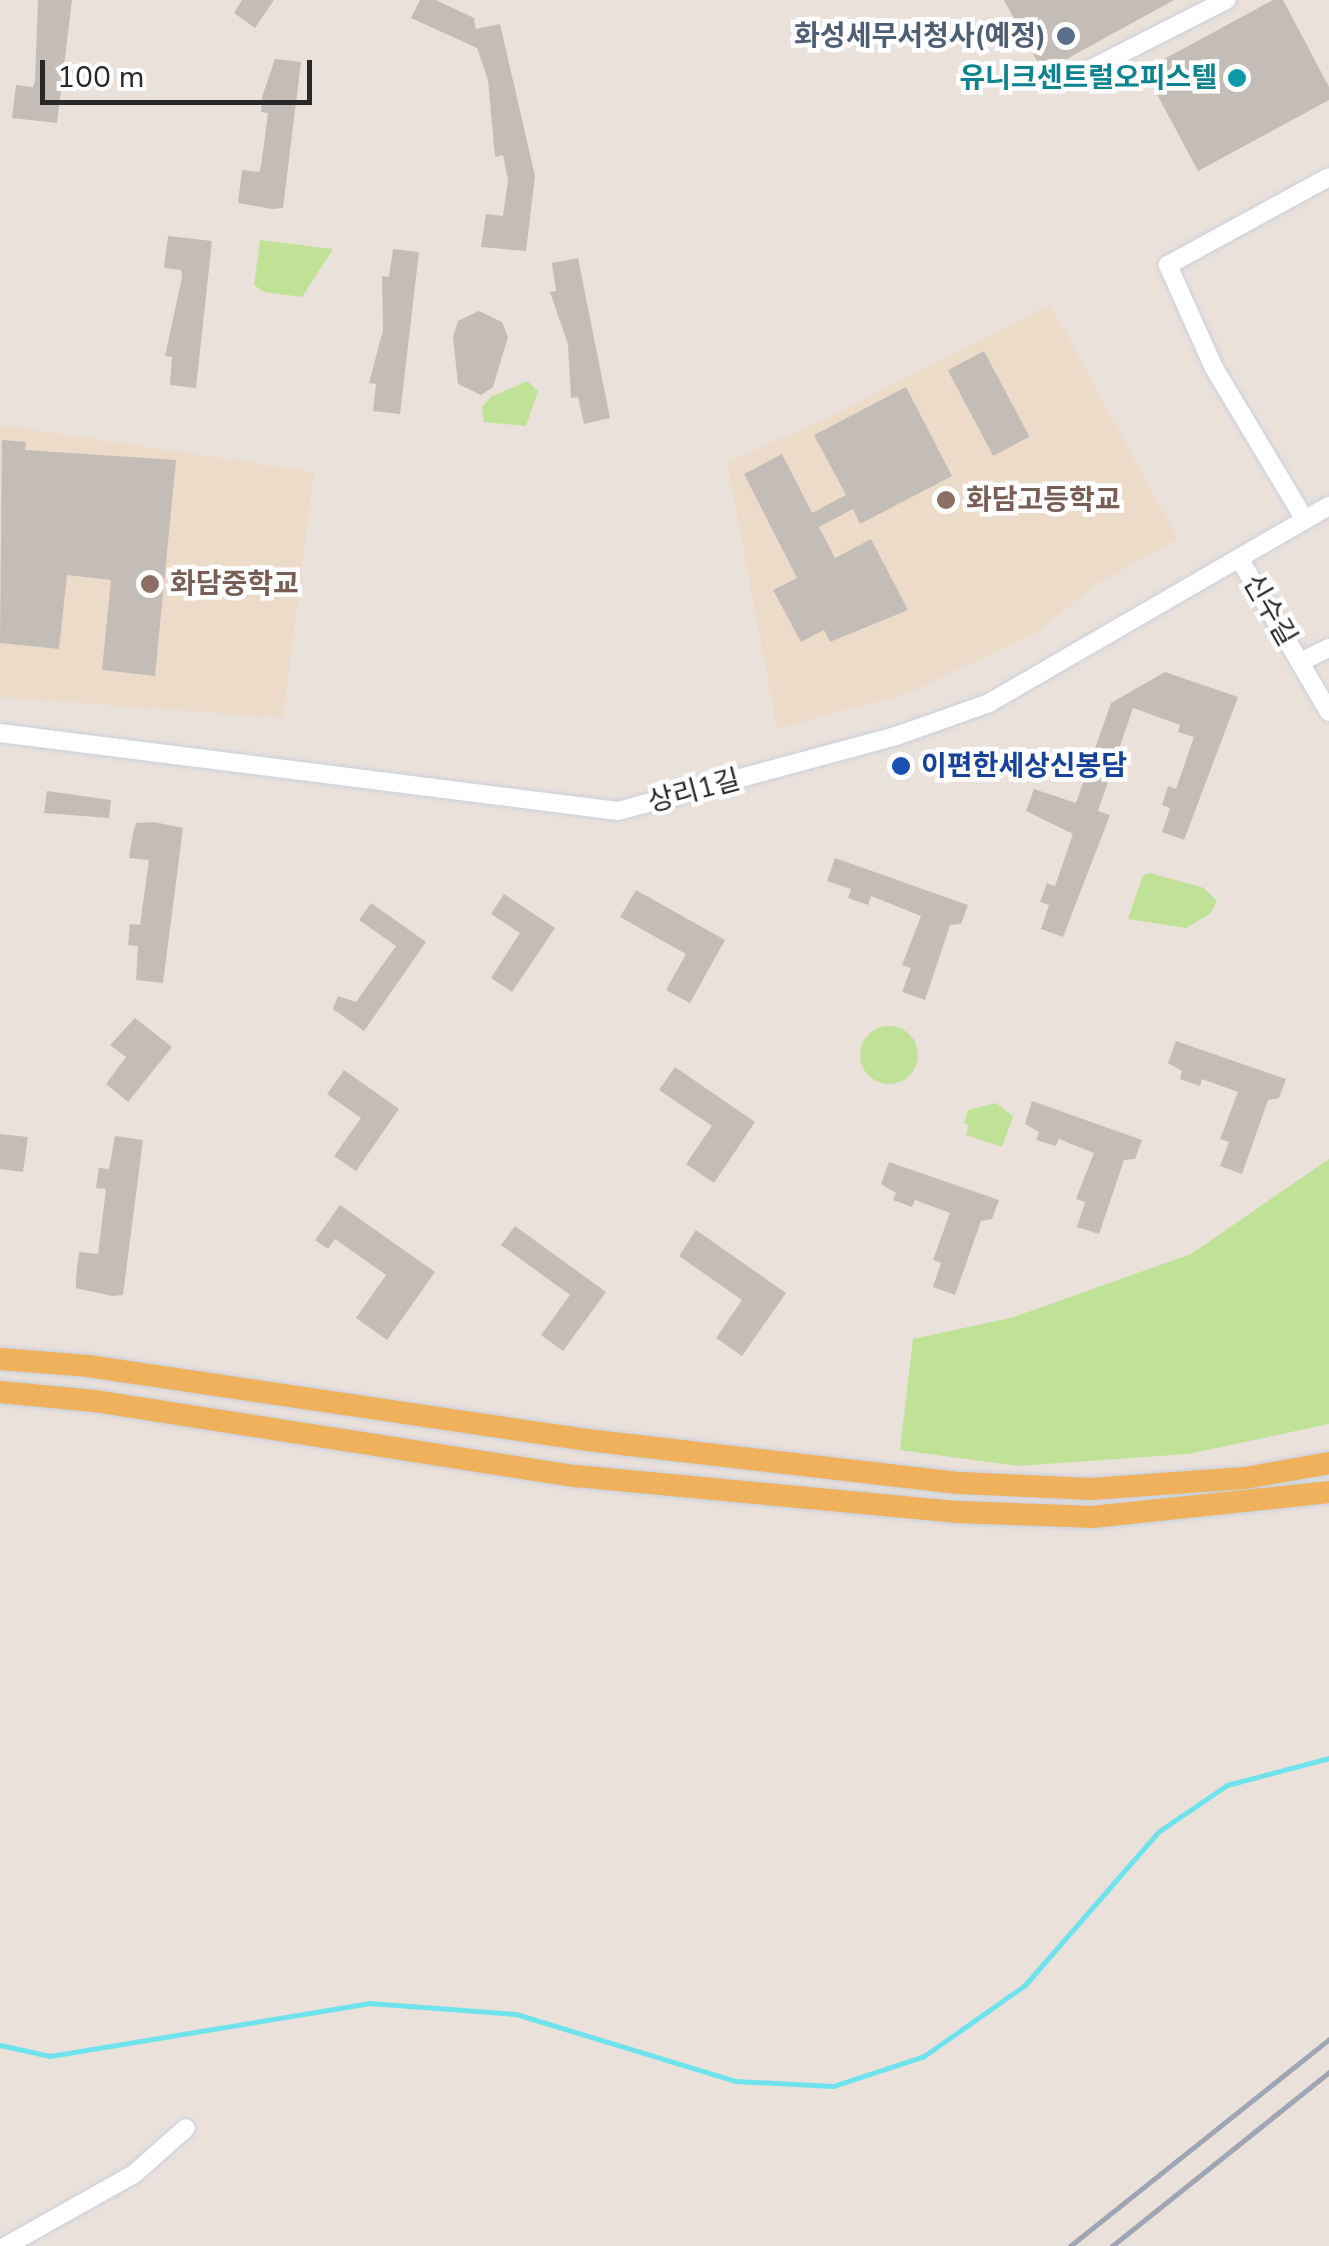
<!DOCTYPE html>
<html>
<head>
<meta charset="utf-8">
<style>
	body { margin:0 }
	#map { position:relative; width:1329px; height:2246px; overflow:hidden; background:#ebe1db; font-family:"Nunito Sans","Noto Sans KR",sans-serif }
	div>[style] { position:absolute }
	.education>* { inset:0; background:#eddbca }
	.green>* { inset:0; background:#bfe297 }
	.round { border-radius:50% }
	.stream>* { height:5px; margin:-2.5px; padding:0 2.5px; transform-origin:2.5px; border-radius:2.5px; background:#6ee3ed }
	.building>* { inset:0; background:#c4bdb7; transform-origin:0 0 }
	.roads { filter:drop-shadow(0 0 2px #c9d0db) drop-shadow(0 0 2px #c9d0db) }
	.minor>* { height:18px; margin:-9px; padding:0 9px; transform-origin:9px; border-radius:9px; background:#fff }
	.major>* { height:22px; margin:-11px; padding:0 11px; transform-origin:11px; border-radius:11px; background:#efb15c }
	.rail>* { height:5px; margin:-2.5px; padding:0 2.5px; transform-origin:2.5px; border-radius:2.5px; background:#9ea5b4 }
	.dots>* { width:28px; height:28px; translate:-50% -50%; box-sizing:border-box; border:5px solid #fff; border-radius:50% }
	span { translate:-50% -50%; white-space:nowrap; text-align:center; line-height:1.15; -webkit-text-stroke:9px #fff; paint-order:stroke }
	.service-label { font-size:28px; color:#4e5e75; font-weight:700 }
	.right { translate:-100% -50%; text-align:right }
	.culture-label { font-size:28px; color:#0d838f; font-weight:700 }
	.education-label { font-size:28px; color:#785e54; font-weight:700 }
	.left { translate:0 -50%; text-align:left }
	.street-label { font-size:28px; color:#292929 }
	.transit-label { font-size:28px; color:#164399; font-weight:700 }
	.scale { position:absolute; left:40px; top:60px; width:272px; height:45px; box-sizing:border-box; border:5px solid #292929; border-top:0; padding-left:12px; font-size:30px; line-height:35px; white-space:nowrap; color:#292929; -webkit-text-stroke:8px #fff; paint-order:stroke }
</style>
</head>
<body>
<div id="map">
	<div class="education">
		<i style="clip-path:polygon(1050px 304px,1178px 539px,1095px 585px,1038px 632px,911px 692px,777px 729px,727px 462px,825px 419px)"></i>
		<i style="clip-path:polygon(0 425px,314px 472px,283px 718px,0 697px)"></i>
	</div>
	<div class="green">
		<i style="clip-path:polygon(260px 240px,333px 249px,302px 297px,264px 292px,254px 285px)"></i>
		<i style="clip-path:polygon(527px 381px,538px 391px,526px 426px,484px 422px,482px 407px,491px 397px)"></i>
		<i style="clip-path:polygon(1150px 873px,1204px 888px,1217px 901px,1211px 913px,1186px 928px,1128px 919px,1143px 875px)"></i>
		<i class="round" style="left:860px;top:1026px;width:58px;height:58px"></i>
		<i style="clip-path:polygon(996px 1103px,1013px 1116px,1002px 1147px,966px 1135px,969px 1125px,964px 1123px,968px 1110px)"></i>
		<i style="clip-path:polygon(1329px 1159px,1329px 1424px,1188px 1454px,1018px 1466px,900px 1450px,913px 1339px,1014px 1317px,1191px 1254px)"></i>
	</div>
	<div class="stream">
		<i style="left:0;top:2045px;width:51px;rotate:12.4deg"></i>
		<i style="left:50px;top:2056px;width:323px;rotate:-9.4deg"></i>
		<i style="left:369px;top:2003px;width:147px;rotate:4.3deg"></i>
		<i style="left:516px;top:2014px;width:229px;rotate:17deg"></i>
		<i style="left:735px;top:2081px;width:98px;rotate:2.9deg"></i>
		<i style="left:833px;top:2086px;width:96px;rotate:-18.2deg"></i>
		<i style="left:924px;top:2056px;width:123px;rotate:-35.1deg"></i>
		<i style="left:1025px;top:1985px;width:203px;rotate:-49deg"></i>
		<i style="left:1158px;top:1832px;width:83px;rotate:-34.3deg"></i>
		<i style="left:1227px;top:1785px;width:106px;rotate:-14.8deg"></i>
	</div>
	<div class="building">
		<i style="clip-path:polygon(38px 0,72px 0,57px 123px,12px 118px,16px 85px,33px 87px,35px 81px)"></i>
		<i style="clip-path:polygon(242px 0,274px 0,255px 28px,234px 13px)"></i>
		<i style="clip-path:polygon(420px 0,436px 0,474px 18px,476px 29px,500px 24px,535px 176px,526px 251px,481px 247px,486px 214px,503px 216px,508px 180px,503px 155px,495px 157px,488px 80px,477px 48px,411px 18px)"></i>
		<i style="clip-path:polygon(1004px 0,1174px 0,1043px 72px)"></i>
		<i style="clip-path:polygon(1273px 0,1283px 0,1329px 87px,1329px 100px,1198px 171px,1144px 70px)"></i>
		<i style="clip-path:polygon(275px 59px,301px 62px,283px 208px,272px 209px,238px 203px,242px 170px,259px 172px,261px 166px,268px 113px,261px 112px,262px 97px)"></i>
		<i style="clip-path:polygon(168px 236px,212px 241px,196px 388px,170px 385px,172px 357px,165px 356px,182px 277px,181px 270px,164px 268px)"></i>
		<i style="clip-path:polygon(393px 249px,419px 252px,400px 414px,373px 411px,376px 384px,369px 383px,383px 330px,382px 276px,389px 277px)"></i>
		<i style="clip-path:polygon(578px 258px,610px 418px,584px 424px,578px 397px,571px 398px,568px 344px,550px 292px,556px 291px,552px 263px)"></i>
		<i style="clip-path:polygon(479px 311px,502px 322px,508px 337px,493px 387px,481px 395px,458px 384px,453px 337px,458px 321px)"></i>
		<i style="left:984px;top:351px;width:97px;height:41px;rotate:62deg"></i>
		<i style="clip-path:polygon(906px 387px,952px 476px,860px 524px,853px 509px,819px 527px,835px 558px,871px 539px,908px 610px,830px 642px,824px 630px,801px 642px,773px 590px,797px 578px,744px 474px,782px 454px,812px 513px,846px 495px,814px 435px)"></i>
		<i style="clip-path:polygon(2px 440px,26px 442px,25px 450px,176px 460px,155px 676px,102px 670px,111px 580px,67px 575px,59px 649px,0 643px)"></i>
		<i style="clip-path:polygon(1165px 672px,1238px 697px,1184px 840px,1162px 832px,1170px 808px,1162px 805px,1168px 786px,1176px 789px,1194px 737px,1178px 732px,1180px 725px,1133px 708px,1098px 811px,1110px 815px,1063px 937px,1041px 929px,1049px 905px,1040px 902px,1047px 883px,1055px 886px,1073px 834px,1026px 811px,1034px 789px,1076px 803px,1111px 703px)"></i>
		<i style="clip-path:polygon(47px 791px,111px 800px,109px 818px,44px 813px)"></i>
		<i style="clip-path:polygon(154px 822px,183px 828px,163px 983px,136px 980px,138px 946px,128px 945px,130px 924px,140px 925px,149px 860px,129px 858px,133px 833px,136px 823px)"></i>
		<i style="clip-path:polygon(835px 858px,968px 905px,961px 924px,950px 925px,925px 1000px,902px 992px,911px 968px,902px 965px,921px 916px,871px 896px,868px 905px,848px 898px,851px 889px,827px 881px)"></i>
		<i style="clip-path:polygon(636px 890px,725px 940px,690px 1003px,666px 990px,686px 954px,620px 917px)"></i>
		<i style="clip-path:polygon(504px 894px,555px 928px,512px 992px,491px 978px,520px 933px,491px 914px)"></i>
		<i style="clip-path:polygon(371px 903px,426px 942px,364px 1031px,333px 1009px,338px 996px,356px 1002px,396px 946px,359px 920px)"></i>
		<i style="clip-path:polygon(135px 1018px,172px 1047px,128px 1102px,106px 1084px,126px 1057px,110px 1045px)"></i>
		<i style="clip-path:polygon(1176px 1041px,1286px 1079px,1279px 1098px,1268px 1100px,1242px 1174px,1220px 1166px,1229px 1142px,1220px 1139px,1238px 1092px,1202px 1079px,1200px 1086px,1180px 1079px,1182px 1071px,1168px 1063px)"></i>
		<i style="clip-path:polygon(675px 1067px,755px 1122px,714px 1183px,686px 1164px,712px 1126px,659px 1090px)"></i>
		<i style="clip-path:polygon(344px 1070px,399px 1109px,356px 1171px,334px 1156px,361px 1118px,327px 1094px)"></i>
		<i style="clip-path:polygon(1032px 1101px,1142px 1140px,1135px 1159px,1124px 1160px,1099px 1234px,1077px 1227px,1085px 1202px,1076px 1199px,1094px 1153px,1059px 1139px,1056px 1146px,1036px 1140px,1039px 1132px,1025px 1124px)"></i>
		<i style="clip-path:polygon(0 1134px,28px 1137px,23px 1172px,0 1169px)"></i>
		<i style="clip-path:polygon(115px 1136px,143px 1140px,123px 1295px,112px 1296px,76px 1288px,76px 1277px,79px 1252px,98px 1254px,106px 1189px,96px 1188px,99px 1168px,109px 1169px)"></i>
		<i style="clip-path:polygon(889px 1162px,999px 1200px,992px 1219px,981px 1221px,955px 1295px,933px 1287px,941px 1263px,933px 1260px,950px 1213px,915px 1200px,912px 1207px,893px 1200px,896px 1193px,881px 1184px)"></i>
		<i style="clip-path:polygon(340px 1205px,435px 1272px,387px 1340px,356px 1318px,386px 1275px,335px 1239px,328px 1249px,315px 1240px)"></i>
		<i style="clip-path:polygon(515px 1226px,606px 1292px,563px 1351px,541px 1335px,570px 1295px,501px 1245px)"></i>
		<i style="clip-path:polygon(696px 1230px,786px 1293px,742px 1356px,716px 1338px,742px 1300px,679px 1256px)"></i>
	</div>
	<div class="roads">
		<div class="minor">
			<i style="left:1083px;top:73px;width:161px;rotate:-27deg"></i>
			<i style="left:1305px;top:520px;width:177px;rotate:-120.9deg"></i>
			<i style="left:1214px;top:368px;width:113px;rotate:-114.1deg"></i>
			<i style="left:1168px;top:265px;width:183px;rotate:-28.7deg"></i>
			<i style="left:1239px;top:558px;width:178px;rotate:59.7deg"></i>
			<i style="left:1300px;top:662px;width:32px;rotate:-26deg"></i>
			<i style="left:0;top:733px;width:623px;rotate:7.19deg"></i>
			<i style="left:618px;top:811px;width:288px;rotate:-15.1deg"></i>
			<i style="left:896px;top:736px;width:99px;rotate:-19.5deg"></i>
			<i style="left:989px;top:703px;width:393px;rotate:-30.1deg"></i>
			<i style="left:6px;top:2246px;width:147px;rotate:-29.4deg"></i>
			<i style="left:134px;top:2174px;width:69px;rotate:-41.5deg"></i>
		</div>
		<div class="major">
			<i style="left:0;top:1359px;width:88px;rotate:4.5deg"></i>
			<i style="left:88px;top:1366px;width:504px;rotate:8.44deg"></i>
			<i style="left:587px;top:1440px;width:376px;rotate:6.6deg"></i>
			<i style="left:961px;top:1483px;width:130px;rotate:2.6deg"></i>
			<i style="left:1091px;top:1489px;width:154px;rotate:-4.1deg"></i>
			<i style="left:1245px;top:1478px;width:85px;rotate:-10.1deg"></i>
			<i style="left:0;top:1392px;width:95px;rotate:5.4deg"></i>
			<i style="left:95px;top:1401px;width:487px;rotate:8.9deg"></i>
			<i style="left:576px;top:1476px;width:384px;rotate:5.4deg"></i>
			<i style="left:958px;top:1512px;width:134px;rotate:2.1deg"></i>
			<i style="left:1092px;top:1517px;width:238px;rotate:-6deg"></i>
		</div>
	</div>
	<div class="rail">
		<i style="left:1070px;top:2246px;width:332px;rotate:-38.6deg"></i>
		<i style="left:1112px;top:2246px;width:278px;rotate:-38.7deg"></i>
	</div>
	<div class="dots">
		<i style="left:1066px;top:36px;background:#5c6f8a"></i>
		<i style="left:1237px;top:78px;background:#0f9aa8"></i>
		<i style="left:946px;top:500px;background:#8d6e63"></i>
		<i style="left:150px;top:584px;background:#8d6e63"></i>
		<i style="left:901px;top:766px;background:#1a4fb4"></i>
	</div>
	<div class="service-label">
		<span class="right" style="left:1046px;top:36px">화성세무서청사(예정)</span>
	</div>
	<div class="culture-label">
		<span class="right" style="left:1217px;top:78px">유니크센트럴오피스텔</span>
	</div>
	<div class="education-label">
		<span class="left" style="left:966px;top:500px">화담고등학교</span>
		<span class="left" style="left:170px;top:584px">화담중학교</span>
	</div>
	<div class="street-label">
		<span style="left:1270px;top:610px;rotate:60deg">신수길</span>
		<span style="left:694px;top:791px;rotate:-15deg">상리1길</span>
	</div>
	<div class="transit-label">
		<span class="left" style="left:921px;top:766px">이편한세상신봉담</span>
	</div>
	<div class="scale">100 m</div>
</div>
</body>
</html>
